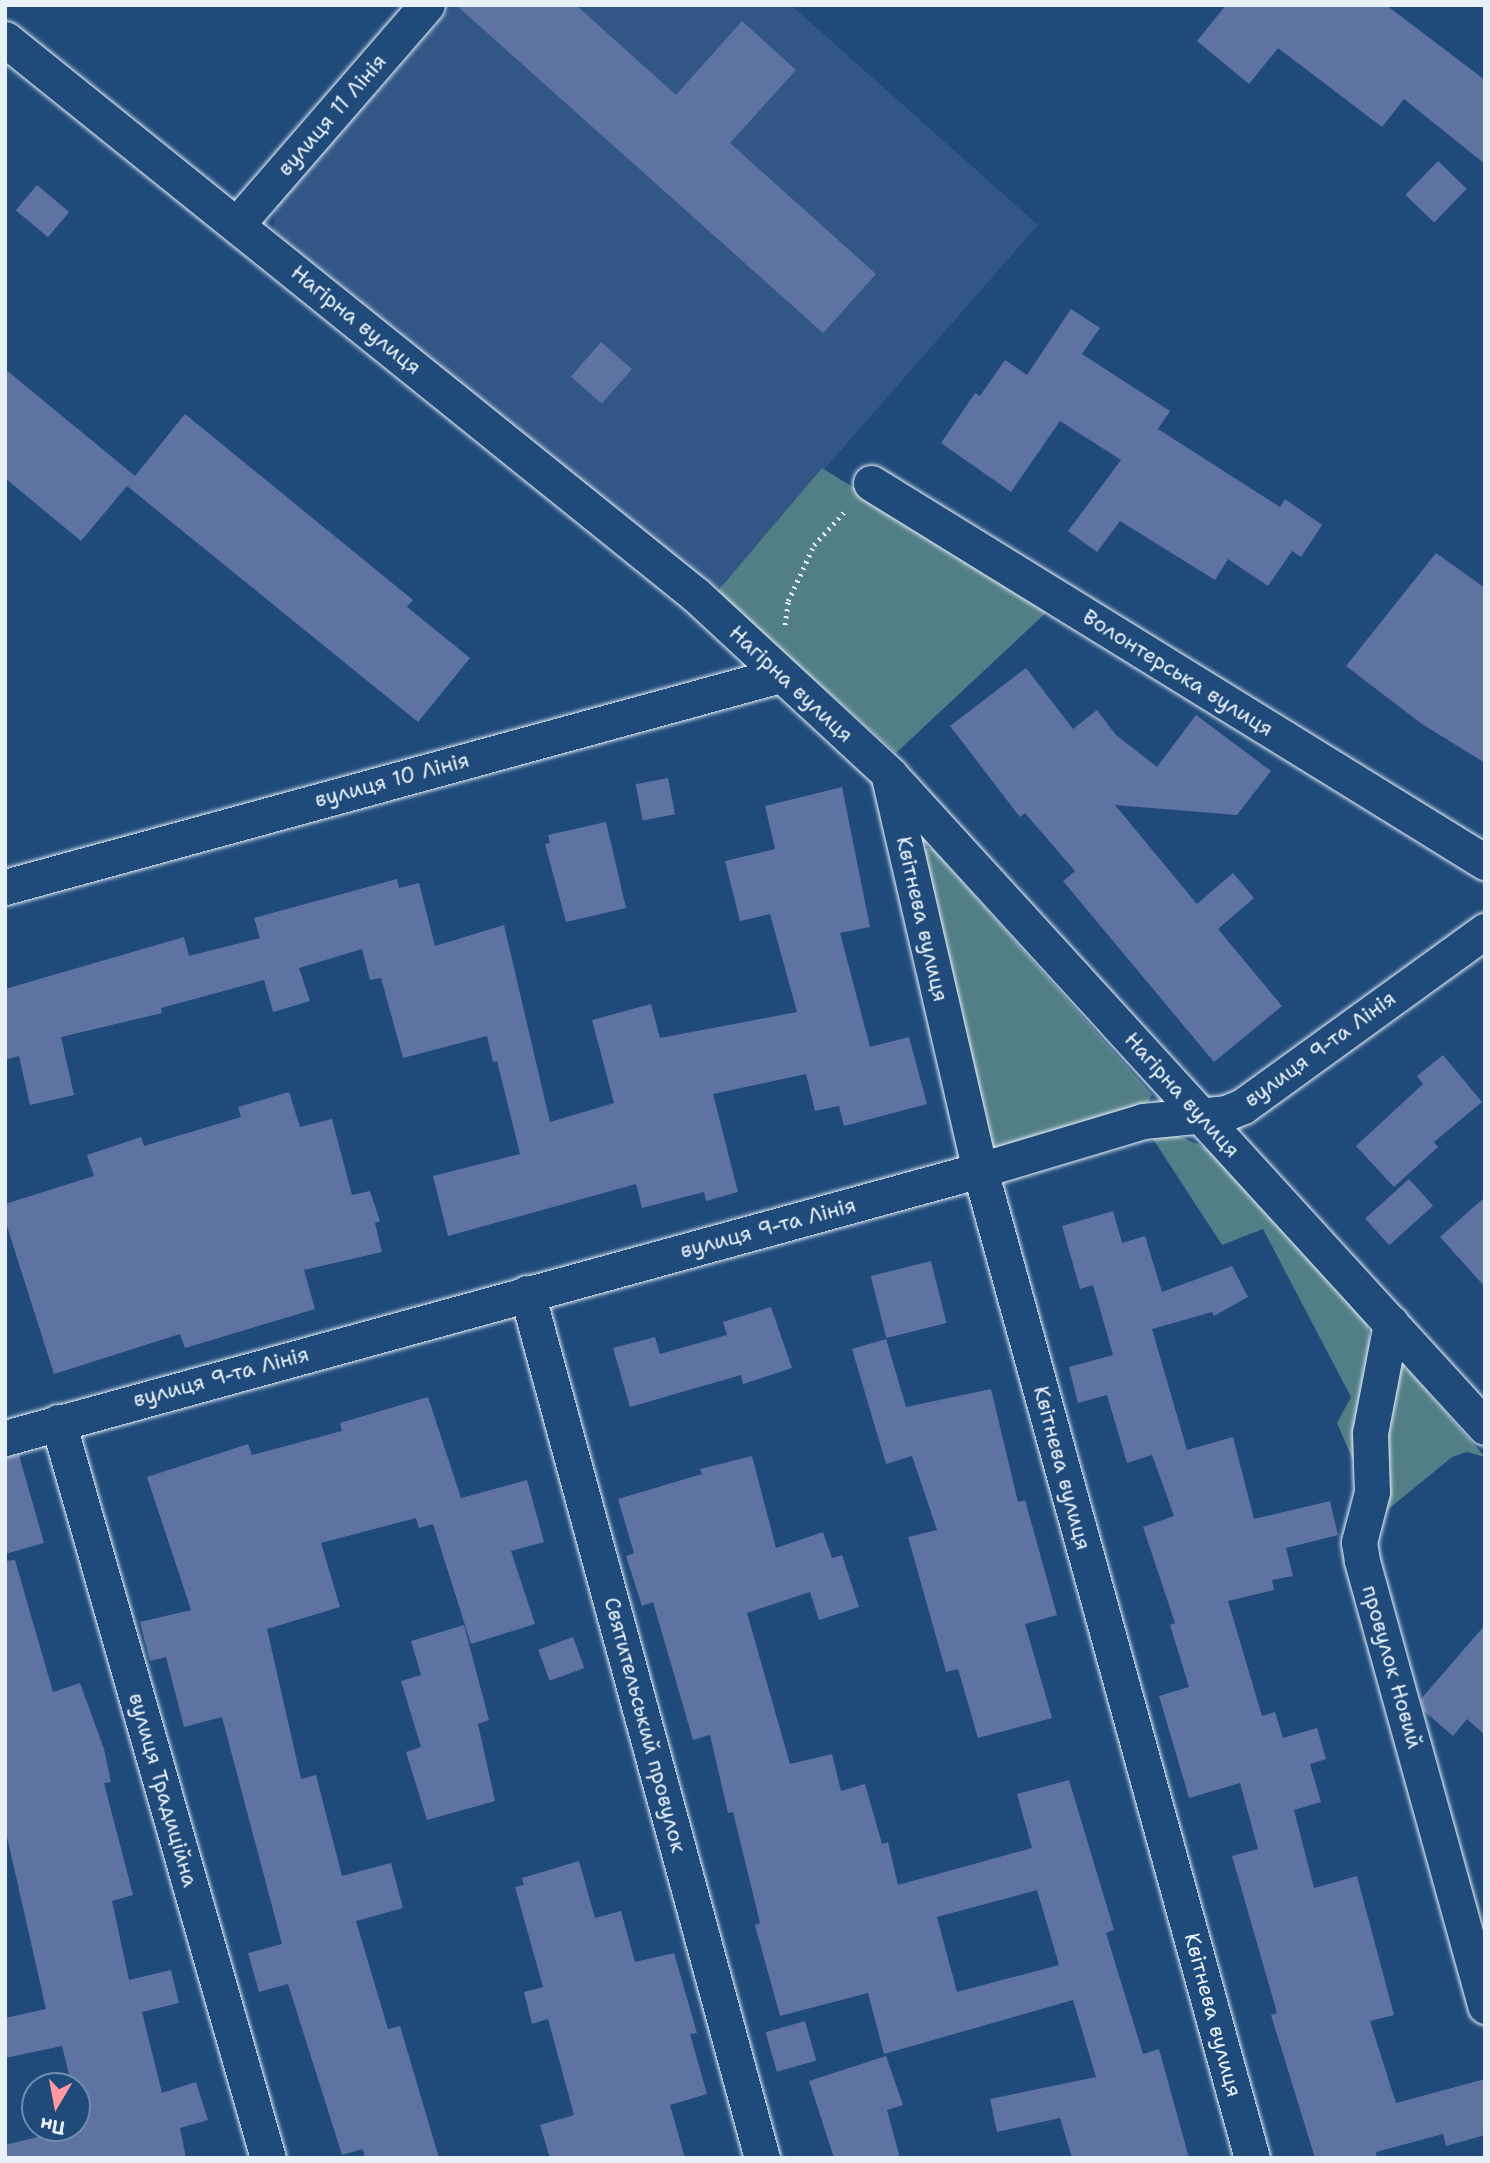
<!DOCTYPE html>
<html>
<head>
<meta charset="utf-8">
<style>
	body { margin:0 }
	#map { position:relative; width:1490px; height:2163px; overflow:hidden; background:#1f4a7a; font-family:"Shantell Sans",sans-serif }
	div>[style] { position:absolute }
	.built>* { inset:0; background:#325686 }
	.green>* { inset:0; background:#527e87 }
	.building>* { inset:0; background:#5f73a3; transform-origin:0 0 }
	.path>* { height:4.5px; margin-top:-2.25px; transform-origin:0; background:repeating-linear-gradient(90deg,#e8f1f8 0 2px,transparent 0 7px) }
	.roads { filter:drop-shadow(0 0 2px #e8f1f8) drop-shadow(0 0 2px #e8f1f8) }
	.street>* { height:35px; margin:-17.5px; padding:0 17.5px; transform-origin:17.5px; border-radius:17.5px; background:#1f4a7a }
	span { translate:-50% -50%; white-space:nowrap; text-align:center; line-height:1.15; -webkit-text-stroke:7px #1f4a7a; paint-order:stroke }
	.street-label { font-size:21px; color:#e8f1f8 }
	.frame { position:absolute; inset:0; border:7px solid #e8f1f8; pointer-events:none }
	.north { position:absolute; left:21px; top:2072px; width:70px; height:70px; box-sizing:border-box; background:#1f4a7a; border:2px solid #6f8dac; border-radius:50%; rotate:190deg; font-size:19px; font-weight:700; line-height:28px; text-align:center; color:#e8f1f8 }
	.north::after { content:''; display:block; margin:auto; width:24px; height:32px; background:#ff9aa2; clip-path:polygon(50% 0,100% 100%,50% 72%,0 100%) }
</style>
</head>
<body>
<div id="map">
	<div class="built">
		<i style="clip-path:polygon(454px 5px,791px 5px,1038px 225px,717px 592px,274px 231px,275px 205px)"></i>
	</div>
	<div class="green">
		<i style="clip-path:polygon(822px 468px,1050px 609px,896px 753px,717px 592px)"></i>
		<i style="clip-path:polygon(927px 848px,933px 849px,1147px 1089px,1152px 1095px,1146px 1106px,994px 1150px,987px 1147px,921px 850px)"></i>
		<i style="clip-path:polygon(1176px 1135px,1216px 1152px,1366px 1317px,1372px 1351px,1360px 1476px,1337px 1423px,1351px 1397px,1263px 1229px,1222px 1245px,1153px 1139px)"></i>
		<i style="clip-path:polygon(1399px 1366px,1409px 1371px,1485px 1457px,1467px 1452px,1452px 1457px,1369px 1525px)"></i>
	</div>
	<div class="building">
		<i style="clip-path:polygon(456px 5px,576px 5px,676px 95px,742px 21px,796px 70px,730px 143px,876px 274px,823px 333px)"></i>
		<i style="clip-path:polygon(1226px 5px,1386px 5px,1485px 80px,1485px 164px,1404px 99px,1382px 127px,1278px 48px,1249px 84px,1197px 41px)"></i>
		<i style="left:1438px;top:161px;width:40px;height:47px;rotate:44deg"></i>
		<i style="left:37px;top:185px;width:42px;height:33px;rotate:40deg"></i>
		<i style="clip-path:polygon(1071px 309px,1100px 328px,1082px 354px,1170px 411px,1158px 429px,1280px 507px,1285px 499px,1322px 525px,1301px 557px,1292px 551px,1268px 586px,1228px 559px,1215px 580px,1120px 521px,1097px 552px,1068px 531px,1121px 460px,1060px 421px,1011px 492px,941px 443px,975px 393px,980px 396px,1005px 360px,1027px 375px)"></i>
		<i style="left:601px;top:342px;width:41px;height:46px;rotate:41deg"></i>
		<i style="clip-path:polygon(5px 369px,135px 476px,185px 414px,413px 600px,407px 607px,470px 658px,418px 722px,127px 486px,81px 541px,5px 478px)"></i>
		<i style="clip-path:polygon(1436px 553px,1485px 588px,1485px 763px,1422px 724px,1346px 666px)"></i>
		<i style="clip-path:polygon(1026px 668px,1073px 729px,1097px 710px,1116px 735px,1157px 767px,1196px 715px,1271px 771px,1237px 815px,1115px 805px,1197px 904px,1233px 873px,1254px 898px,1218px 929px,1282px 1006px,1214px 1062px,1063px 881px,1075px 871px,1025px 813px,1020px 817px,950px 726px)"></i>
		<i style="left:668px;top:778px;width:37px;height:33px;rotate:79deg"></i>
		<i style="clip-path:polygon(842px 787px,870px 927px,840px 933px,870px 1047px,909px 1037px,927px 1104px,844px 1126px,839px 1106px,815px 1111px,806px 1074px,713px 1094px,738px 1192px,706px 1201px,704px 1192px,642px 1208px,636px 1184px,448px 1236px,433px 1176px,520px 1154px,497px 1061px,493px 1062px,487px 1036px,403px 1058px,381px 978px,370px 980px,362px 949px,299px 968px,310px 1001px,273px 1012px,264px 980px,161px 1008px,162px 1013px,61px 1037px,74px 1095px,30px 1105px,19px 1056px,5px 1060px,5px 989px,184px 937px,189px 956px,260px 938px,254px 918px,397px 879px,399px 888px,419px 883px,435px 946px,504px 925px,550px 1122px,614px 1103px,592px 1020px,651px 1004px,660px 1038px,797px 1012px,770px 914px,740px 921px,725px 861px,775px 849px,765px 806px)"></i>
		<i style="clip-path:polygon(606px 822px,626px 908px,566px 922px,545px 844px,550px 843px,548px 835px)"></i>
		<i style="clip-path:polygon(1443px 1055px,1482px 1102px,1434px 1142px,1438px 1147px,1394px 1187px,1356px 1146px,1423px 1084px,1417px 1076px)"></i>
		<i style="clip-path:polygon(289px 1092px,300px 1127px,332px 1119px,352px 1195px,370px 1191px,380px 1221px,375px 1223px,382px 1252px,304px 1270px,315px 1309px,185px 1348px,180px 1334px,54px 1374px,5px 1220px,5px 1204px,94px 1176px,87px 1155px,141px 1137px,144px 1146px,241px 1117px,238px 1107px)"></i>
		<i style="left:1409px;top:1179px;width:36px;height:59px;rotate:48deg"></i>
		<i style="clip-path:polygon(1485px 1197px,1485px 1287px,1440px 1237px)"></i>
		<i style="clip-path:polygon(1113px 1211px,1122px 1243px,1145px 1236px,1162px 1292px,1232px 1266px,1248px 1297px,1214px 1316px,1212px 1312px,1152px 1329px,1187px 1450px,1233px 1437px,1254px 1519px,1330px 1501px,1338px 1535px,1286px 1548px,1293px 1576px,1272px 1580px,1274px 1590px,1228px 1601px,1262px 1716px,1275px 1712px,1283px 1738px,1317px 1728px,1326px 1759px,1310px 1764px,1321px 1802px,1294px 1810px,1314px 1888px,1357px 1876px,1394px 2015px,1370px 2021px,1396px 2103px,1485px 2079px,1485px 2135px,1446px 2146px,1443px 2134px,1376px 2152px,1377px 2158px,1315px 2158px,1271px 2015px,1277px 2013px,1232px 1856px,1258px 1849px,1240px 1783px,1189px 1798px,1159px 1696px,1189px 1687px,1170px 1625px,1175px 1623px,1143px 1527px,1174px 1516px,1152px 1455px,1127px 1463px,1107px 1395px,1078px 1403px,1069px 1367px,1113px 1355px,1093px 1285px,1080px 1289px,1062px 1226px)"></i>
		<i style="left:931px;top:1261px;width:64px;height:62px;rotate:76deg"></i>
		<i style="clip-path:polygon(771px 1307px,792px 1368px,743px 1384px,741px 1375px,630px 1407px,613px 1348px,655px 1337px,660px 1354px,727px 1335px,723px 1322px)"></i>
		<i style="clip-path:polygon(886px 1339px,906px 1407px,991px 1389px,1018px 1502px,1025px 1500px,1057px 1615px,1025px 1624px,1052px 1718px,978px 1738px,958px 1669px,946px 1672px,908px 1537px,937px 1530px,912px 1456px,886px 1464px,852px 1349px)"></i>
		<i style="clip-path:polygon(428px 1397px,461px 1498px,527px 1480px,544px 1542px,511px 1551px,535px 1624px,471px 1644px,433px 1524px,419px 1528px,416px 1518px,321px 1543px,340px 1607px,267px 1629px,301px 1779px,316px 1775px,342px 1876px,391px 1863px,403px 1908px,356px 1921px,388px 2029px,400px 2026px,439px 2158px,365px 2158px,363px 2149px,342px 2155px,288px 1984px,259px 1992px,248px 1953px,282px 1944px,222px 1717px,184px 1727px,166px 1657px,150px 1661px,140px 1622px,191px 1610px,147px 1477px,248px 1444px,252px 1455px,342px 1431px,340px 1423px)"></i>
		<i style="clip-path:polygon(19px 1455px,44px 1543px,5px 1554px,5px 1458px)"></i>
		<i style="clip-path:polygon(evenodd,752px 1456px,776px 1548px,823px 1532px,832px 1558px,842px 1555px,859px 1607px,819px 1620px,810px 1592px,747px 1613px,790px 1764px,832px 1754px,841px 1791px,865px 1784px,882px 1844px,888px 1842px,898px 1885px,1032px 1848px,1017px 1794px,1069px 1780px,1114px 1930px,1106px 1933px,1143px 2054px,1159px 2049px,1189px 2158px,1072px 2158px,1060px 2118px,997px 2132px,990px 2099px,1096px 2077px,1073px 2000px,884px 2054px,868px 1993px,780px 2016px,755px 1925px,760px 1923px,733px 1812px,728px 1813px,710px 1735px,693px 1740px,653px 1602px,642px 1606px,626px 1556px,634px 1553px,618px 1499px,702px 1474px,700px 1469px,752px 1456px,1037px 1890px,1059px 1965px,957px 1992px,937px 1917px,1037px 1890px)"></i>
		<i style="clip-path:polygon(15px 1560px,53px 1692px,80px 1683px,104px 1749px,111px 1782px,104px 1783px,133px 1895px,112px 1901px,129px 1980px,171px 1970px,179px 2003px,142px 2012px,162px 2093px,196px 2082px,208px 2120px,180px 2128px,186px 2158px,6px 2158px,5px 2145px,82px 2126px,77px 2086px,72px 2086px,62px 2046px,5px 2058px,5px 2018px,46px 2009px,5px 1828px,5px 1561px)"></i>
		<i style="clip-path:polygon(464px 1625px,489px 1720px,478px 1724px,495px 1801px,427px 1820px,406px 1752px,421px 1747px,401px 1681px,421px 1675px,411px 1641px)"></i>
		<i style="clip-path:polygon(1485px 1625px,1485px 1735px,1467px 1719px,1453px 1736px,1424px 1711px,1421px 1699px)"></i>
		<i style="left:573px;top:1637px;width:33px;height:37px;rotate:70deg"></i>
		<i style="clip-path:polygon(579px 1861px,595px 1918px,621px 1911px,635px 1962px,674px 1953px,697px 2033px,690px 2034px,707px 2094px,670px 2105px,685px 2158px,550px 2158px,540px 2125px,574px 2115px,548px 2019px,532px 2024px,524px 1992px,543px 1987px,515px 1887px,524px 1885px,522px 1878px)"></i>
		<i style="left:805px;top:2021px;width:41px;height:41px;rotate:74deg"></i>
		<i style="clip-path:polygon(886px 2056px,903px 2105px,887px 2110px,900px 2158px,834px 2158px,809px 2081px)"></i>
	</div>
	<div class="path">
		<i style="left:785px;top:625px;width:24px;rotate:-83deg"></i>
		<i style="left:788px;top:601px;width:62px;rotate:-65.1deg"></i>
		<i style="left:814px;top:545px;width:45px;rotate:-47.7deg"></i>
	</div>
	<div class="roads">
		<div class="street">
			<i style="left:5px;top:39px;width:887px;rotate:38.82deg"></i>
			<i style="left:696px;top:595px;width:263px;rotate:42.8deg"></i>
			<i style="left:889px;top:774px;width:884px;rotate:47.61deg"></i>
			<i style="left:237px;top:224px;width:290px;rotate:-49.1deg"></i>
			<i style="left:871px;top:483px;width:722px;rotate:31.69deg"></i>
			<i style="left:889px;top:777px;width:403px;rotate:77deg"></i>
			<i style="left:980px;top:1170px;width:1025px;rotate:74.61deg"></i>
			<i style="left:5px;top:887px;width:803px;rotate:-15.3deg"></i>
			<i style="left:527px;top:1293px;width:896px;rotate:74.8deg"></i>
			<i style="left:1391px;top:1323px;width:112px;rotate:100.8deg"></i>
			<i style="left:1370px;top:1433px;width:59px;rotate:88.1deg"></i>
			<i style="left:1372px;top:1492px;width:52px;rotate:104.6deg"></i>
			<i style="left:1359px;top:1542px;width:19px;rotate:81deg"></i>
			<i style="left:1362px;top:1561px;width:462px;rotate:74.5deg"></i>
			<i style="left:58px;top:1422px;width:765px;rotate:74.08deg"></i>
			<i style="left:5px;top:1438px;width:1011px;rotate:-15.37deg"></i>
			<i style="left:980px;top:1170px;width:170px;rotate:-16.7deg"></i>
			<i style="left:1143px;top:1121px;width:83px;rotate:-5.5deg"></i>
			<i style="left:1226px;top:1113px;width:18px;rotate:-22deg"></i>
			<i style="left:1243px;top:1106px;width:299px;rotate:-35.9deg"></i>
		</div>
	</div>
	<div class="street-label">
		<span style="left:332px;top:115px;rotate:-49deg">вулиця 11 Лінія</span>
		<span style="left:356px;top:320px;rotate:39deg">Нагірна вулиця</span>
		<span style="left:1178px;top:673px;rotate:32deg">Волонтерська вулиця</span>
		<span style="left:791px;top:684px;rotate:43deg">Нагірна вулиця</span>
		<span style="left:392px;top:780px;rotate:-15deg">вулиця 10 Лінія</span>
		<span style="left:922px;top:919px;rotate:77deg">Квітнева вулиця</span>
		<span style="left:1320px;top:1049px;rotate:-36deg">вулиця 9-та Лінія</span>
		<span style="left:1182px;top:1095px;rotate:48deg">Нагірна вулиця</span>
		<span style="left:768px;top:1228px;rotate:-15deg">вулиця 9-та Лінія</span>
		<span style="left:221px;top:1377px;rotate:-15deg">вулиця 9-та Лінія</span>
		<span style="left:1062px;top:1468px;rotate:75deg">Квітнева вулиця</span>
		<span style="left:1392px;top:1667px;rotate:74deg">провулок Новий</span>
		<span style="left:645px;top:1725px;rotate:75deg">Святительський провулок</span>
		<span style="left:163px;top:1790px;rotate:74deg">вулиця Традиційна</span>
		<span style="left:1213px;top:2015px;rotate:75deg">Квітнева вулиця</span>
	</div>
	<div class="frame"></div>
	<div class="north">Пн</div>
</div>
</body>
</html>
